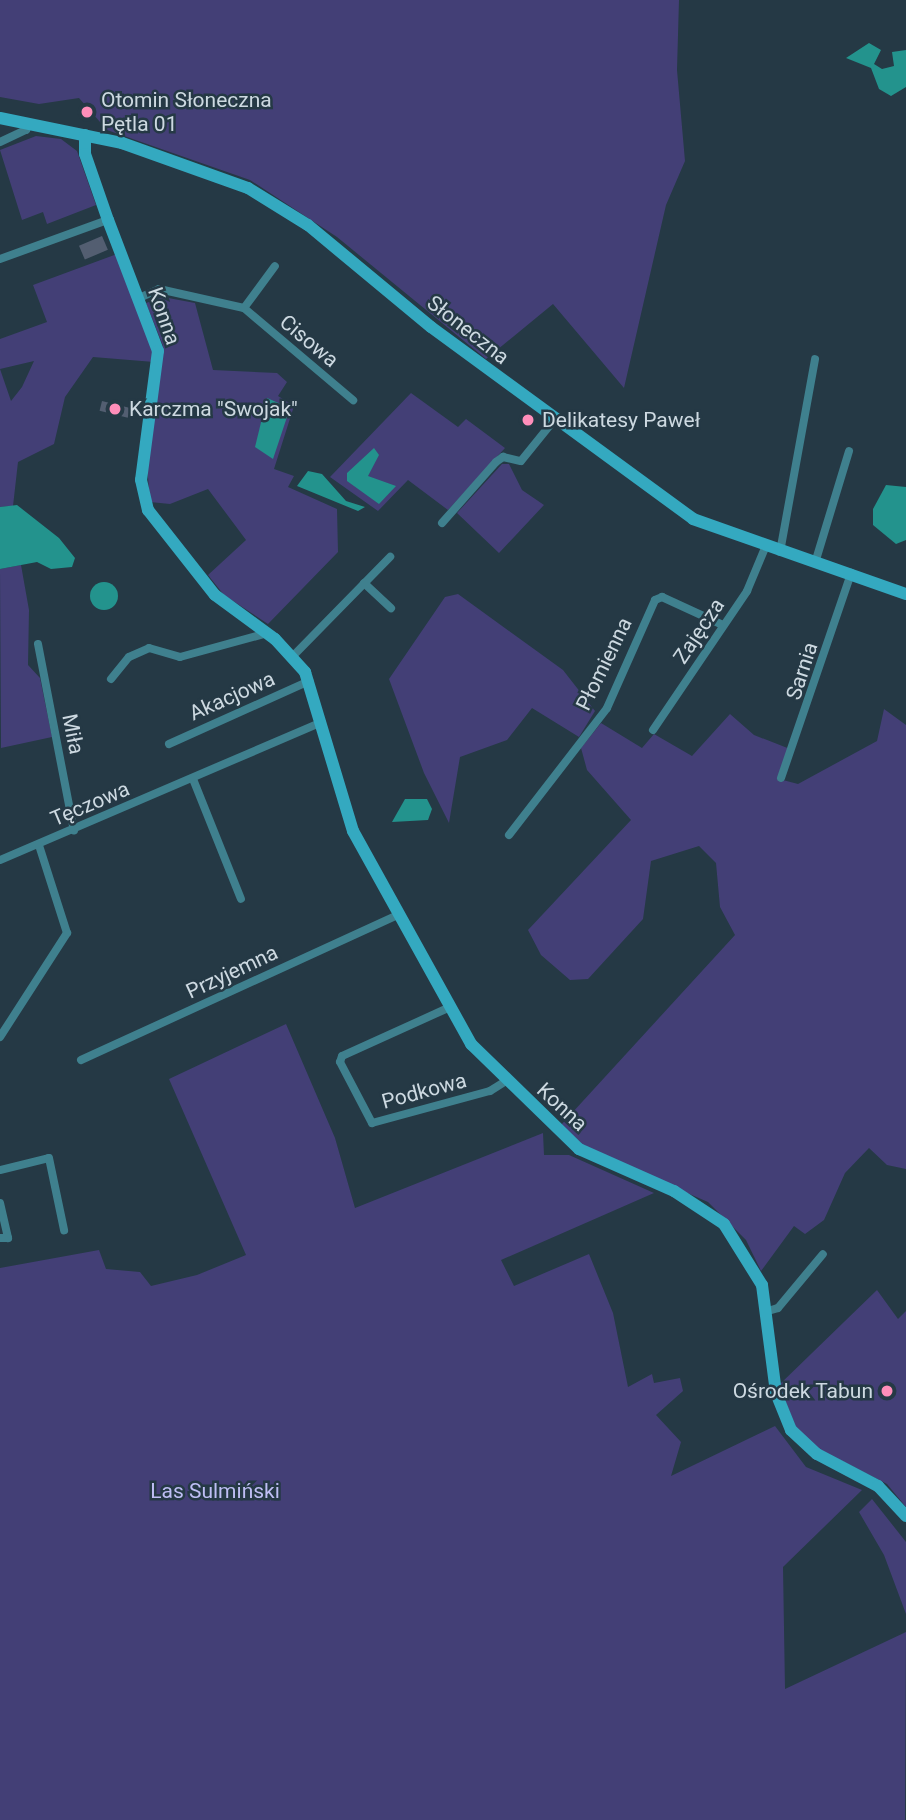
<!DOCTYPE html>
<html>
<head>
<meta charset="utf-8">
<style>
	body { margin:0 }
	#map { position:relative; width:906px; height:1820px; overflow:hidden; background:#253945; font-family:Roboto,sans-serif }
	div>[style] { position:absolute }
	.green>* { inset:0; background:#433f76 }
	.water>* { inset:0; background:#23938d }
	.round { border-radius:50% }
	.building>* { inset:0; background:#535e71; transform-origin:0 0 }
	.street>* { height:8px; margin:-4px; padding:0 4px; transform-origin:4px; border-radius:4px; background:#3f808e }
	.secondary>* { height:12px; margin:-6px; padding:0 6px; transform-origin:6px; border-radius:6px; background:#34a9c0 }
	.dots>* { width:19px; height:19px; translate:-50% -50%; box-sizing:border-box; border:4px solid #253945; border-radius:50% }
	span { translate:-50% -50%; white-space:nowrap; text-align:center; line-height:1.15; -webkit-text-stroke:5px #253945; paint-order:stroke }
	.poi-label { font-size:21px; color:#cdd9e1 }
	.left { translate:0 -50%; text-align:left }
	.right { translate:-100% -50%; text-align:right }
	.street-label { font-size:21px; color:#cdd9e1 }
	.park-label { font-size:21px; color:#bebef4 }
</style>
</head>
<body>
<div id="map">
	<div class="green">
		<i style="clip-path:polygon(0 0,679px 0,677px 70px,685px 161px,666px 205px,624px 388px,553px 304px,486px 359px,337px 237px,250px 180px,107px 130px,79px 98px,39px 104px,0 97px)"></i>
		<i style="clip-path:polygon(36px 136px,61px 139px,77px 151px,96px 205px,47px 224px,43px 212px,22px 220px,0 150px)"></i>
		<i style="clip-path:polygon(evenodd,117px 254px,154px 348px,154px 362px,93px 357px,65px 397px,54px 444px,18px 462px,13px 506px,0 507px,0 339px,47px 322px,33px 285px,117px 254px,34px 361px,22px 387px,11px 401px,0 369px,34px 361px)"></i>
		<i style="clip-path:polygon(163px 297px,195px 303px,213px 370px,277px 373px,287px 382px,278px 396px,294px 406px,274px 469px,294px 476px,288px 487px,337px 509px,338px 552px,268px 624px,224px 595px,208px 575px,246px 540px,208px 489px,170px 504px,150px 502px,147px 465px,163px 346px,146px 303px)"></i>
		<i style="clip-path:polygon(411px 393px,458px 427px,466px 419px,505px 448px,448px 510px,408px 480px,378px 511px,330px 477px)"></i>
		<i style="clip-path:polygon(502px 464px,509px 464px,522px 490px,544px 505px,499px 553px,457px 513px)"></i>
		<i style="clip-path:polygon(21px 565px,29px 610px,28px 665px,40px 678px,52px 737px,1px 748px,0 569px)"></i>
		<i style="clip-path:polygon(458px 594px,563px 670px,595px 711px,579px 737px,532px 708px,507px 740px,460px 757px,449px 823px,424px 773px,389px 679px,445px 597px)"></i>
		<i style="clip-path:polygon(884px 709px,906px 725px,906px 1169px,887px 1165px,869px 1148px,845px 1173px,824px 1220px,805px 1234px,794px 1226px,761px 1271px,746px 1240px,708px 1202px,590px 1151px,561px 1125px,735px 935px,720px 907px,716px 863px,699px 846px,651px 861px,643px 919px,588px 979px,570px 980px,541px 955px,528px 930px,631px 820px,587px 770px,581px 748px,601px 723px,642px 748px,654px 734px,692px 756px,730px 714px,754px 735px,790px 749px,779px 779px,798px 784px,877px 741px)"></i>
		<i style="clip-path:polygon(286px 1024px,335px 1138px,355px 1208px,543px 1133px,544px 1155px,569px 1155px,654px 1193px,501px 1260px,514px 1286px,589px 1254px,613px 1313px,628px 1387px,652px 1374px,654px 1383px,680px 1378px,683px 1391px,656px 1415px,681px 1442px,671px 1476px,775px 1426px,806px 1467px,862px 1490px,783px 1567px,785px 1689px,906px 1632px,905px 1820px,0 1820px,0 1268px,99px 1250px,106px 1269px,140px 1272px,151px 1286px,197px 1275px,246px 1255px,169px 1079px)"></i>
		<i style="clip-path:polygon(877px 1290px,898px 1319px,906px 1311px,906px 1507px,887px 1484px,815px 1447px,797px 1430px,779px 1385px)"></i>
		<i style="clip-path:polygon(872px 1499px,906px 1542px,906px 1614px,884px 1555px,859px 1512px)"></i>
	</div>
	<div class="water">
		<i style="clip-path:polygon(869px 43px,881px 50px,874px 64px,882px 69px,894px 66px,892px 52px,906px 50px,906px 87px,891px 96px,879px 89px,871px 68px,846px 58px)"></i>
		<i style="clip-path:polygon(267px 398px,290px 408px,273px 459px,255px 447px)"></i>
		<i style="clip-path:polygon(374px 448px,379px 455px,368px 476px,396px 486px,379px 504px,347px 481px,347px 473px)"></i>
		<i style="clip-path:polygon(308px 471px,322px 474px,346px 501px,365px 507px,358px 511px,297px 486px)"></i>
		<i style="clip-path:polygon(886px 485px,906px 487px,906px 540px,896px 544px,873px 525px,873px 509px)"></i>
		<i style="clip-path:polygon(17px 505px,59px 538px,75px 558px,72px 567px,51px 569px,37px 562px,0 569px,0 507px)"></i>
		<i class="round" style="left:90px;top:582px;width:28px;height:28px"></i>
		<i style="clip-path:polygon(405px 799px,427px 799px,432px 809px,428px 820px,392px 822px)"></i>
	</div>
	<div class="building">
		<i style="left:102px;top:236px;width:15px;height:25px;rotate:67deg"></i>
		<i style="left:102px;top:401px;width:29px;height:10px;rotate:14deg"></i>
	</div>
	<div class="street">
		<i style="left:0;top:142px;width:29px;rotate:-25deg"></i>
		<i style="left:26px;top:130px;width:7px;rotate:-74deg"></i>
		<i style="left:0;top:259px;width:115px;rotate:-19.9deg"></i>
		<i style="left:139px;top:298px;width:22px;rotate:-24deg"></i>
		<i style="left:159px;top:289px;width:87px;rotate:12.6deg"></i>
		<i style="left:244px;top:308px;width:143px;rotate:40.2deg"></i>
		<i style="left:244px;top:308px;width:52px;rotate:-53.6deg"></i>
		<i style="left:442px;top:523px;width:81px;rotate:-48.5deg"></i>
		<i style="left:496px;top:462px;width:9px;rotate:-36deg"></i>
		<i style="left:503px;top:457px;width:18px;rotate:13deg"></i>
		<i style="left:521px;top:461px;width:54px;rotate:-51deg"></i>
		<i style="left:780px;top:552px;width:196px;rotate:-79.7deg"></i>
		<i style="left:815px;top:563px;width:117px;rotate:-73.1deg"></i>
		<i style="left:364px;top:583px;width:37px;rotate:43deg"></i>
		<i style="left:38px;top:644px;width:190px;rotate:79.1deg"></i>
		<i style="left:293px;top:656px;width:139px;rotate:-45.6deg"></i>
		<i style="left:111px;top:679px;width:28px;rotate:-51deg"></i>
		<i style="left:129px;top:657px;width:22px;rotate:-24deg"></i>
		<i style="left:149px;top:648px;width:32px;rotate:16deg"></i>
		<i style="left:180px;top:657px;width:91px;rotate:-15.3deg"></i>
		<i style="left:653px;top:730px;width:168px;rotate:-55.9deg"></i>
		<i style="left:747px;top:591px;width:47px;rotate:-67.3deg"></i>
		<i style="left:169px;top:744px;width:154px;rotate:-24.2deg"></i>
		<i style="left:781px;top:778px;width:217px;rotate:-71.1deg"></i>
		<i style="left:193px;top:779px;width:129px;rotate:68.2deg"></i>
		<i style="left:509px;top:835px;width:160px;rotate:-52.3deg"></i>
		<i style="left:607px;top:708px;width:118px;rotate:-66deg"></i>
		<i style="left:655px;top:600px;width:8px;rotate:-23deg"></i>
		<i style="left:662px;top:597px;width:67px;rotate:24.7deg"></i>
		<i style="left:0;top:860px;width:350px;rotate:-23.2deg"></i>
		<i style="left:448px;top:1008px;width:116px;rotate:155.6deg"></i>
		<i style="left:342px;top:1056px;width:6px;rotate:108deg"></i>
		<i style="left:340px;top:1062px;width:69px;rotate:62.3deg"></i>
		<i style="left:372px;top:1123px;width:122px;rotate:-15.2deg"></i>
		<i style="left:490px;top:1091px;width:19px;rotate:-32deg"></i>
		<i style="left:0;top:1037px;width:124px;rotate:-57.2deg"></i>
		<i style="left:67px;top:933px;width:92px;rotate:-107.7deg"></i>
		<i style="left:81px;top:1060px;width:348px;rotate:-24.6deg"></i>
		<i style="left:0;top:1170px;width:50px;rotate:-13.8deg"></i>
		<i style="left:49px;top:1158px;width:74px;rotate:78.2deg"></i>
		<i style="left:0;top:1203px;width:36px;rotate:77deg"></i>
		<i style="left:8px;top:1238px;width:8px;rotate:180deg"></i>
		<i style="left:768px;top:1311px;width:10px;rotate:-17deg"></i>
		<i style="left:778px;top:1308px;width:70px;rotate:-50.2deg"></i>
	</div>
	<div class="secondary">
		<i style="left:0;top:118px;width:125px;rotate:11.6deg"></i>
		<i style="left:122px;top:143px;width:134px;rotate:19.7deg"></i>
		<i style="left:248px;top:188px;width:70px;rotate:31.7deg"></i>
		<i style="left:308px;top:225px;width:160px;rotate:39.7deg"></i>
		<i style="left:431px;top:327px;width:325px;rotate:36.2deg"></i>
		<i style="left:693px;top:519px;width:226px;rotate:19.4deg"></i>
		<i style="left:85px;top:135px;width:19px;rotate:90deg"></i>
		<i style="left:85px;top:154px;width:70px;rotate:70.8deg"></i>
		<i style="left:108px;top:220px;width:140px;rotate:69.1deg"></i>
		<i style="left:158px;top:351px;width:130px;rotate:97.5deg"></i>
		<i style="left:141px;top:480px;width:31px;rotate:77deg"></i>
		<i style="left:148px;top:510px;width:108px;rotate:51.8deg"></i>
		<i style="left:215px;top:595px;width:74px;rotate:36.3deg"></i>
		<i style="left:275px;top:639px;width:45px;rotate:47.7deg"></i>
		<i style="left:305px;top:672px;width:166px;rotate:73.2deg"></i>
		<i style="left:353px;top:831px;width:244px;rotate:61deg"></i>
		<i style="left:471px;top:1044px;width:151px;rotate:44.2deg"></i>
		<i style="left:579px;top:1149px;width:104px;rotate:23.9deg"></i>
		<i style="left:674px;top:1191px;width:60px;rotate:33.4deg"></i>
		<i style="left:724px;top:1224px;width:72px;rotate:58.1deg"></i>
		<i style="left:762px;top:1285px;width:109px;rotate:82.6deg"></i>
		<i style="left:776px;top:1393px;width:40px;rotate:68deg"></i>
		<i style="left:791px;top:1430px;width:35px;rotate:43deg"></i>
		<i style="left:817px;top:1454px;width:69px;rotate:27.7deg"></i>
		<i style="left:878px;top:1486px;width:41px;rotate:47deg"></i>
	</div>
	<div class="dots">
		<i style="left:87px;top:112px;background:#ff8eba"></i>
		<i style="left:115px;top:409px;background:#ff8eba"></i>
		<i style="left:528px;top:420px;background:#ff8eba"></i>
		<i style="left:887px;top:1391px;background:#ff8eba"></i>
	</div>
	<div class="poi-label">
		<span class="left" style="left:101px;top:112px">Otomin Słoneczna<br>Pętla 01</span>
		<span class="left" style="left:129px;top:409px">Karczma "Swojak"</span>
		<span class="left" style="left:542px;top:420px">Delikatesy Paweł</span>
		<span class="right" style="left:873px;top:1391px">Ośrodek Tabun</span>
	</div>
	<div class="street-label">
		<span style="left:164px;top:316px;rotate:71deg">Konna</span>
		<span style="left:468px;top:330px;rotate:38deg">Słoneczna</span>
		<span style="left:309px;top:341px;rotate:40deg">Cisowa</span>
		<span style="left:699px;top:631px;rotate:-56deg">Zajęcza</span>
		<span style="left:604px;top:664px;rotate:-64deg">Płomienna</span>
		<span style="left:802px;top:671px;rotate:-72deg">Sarnia</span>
		<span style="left:232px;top:696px;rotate:-24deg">Akacjowa</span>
		<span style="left:73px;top:734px;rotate:79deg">Miła</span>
		<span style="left:90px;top:804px;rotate:-23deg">Tęczowa</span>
		<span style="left:232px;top:972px;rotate:-25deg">Przyjemna</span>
		<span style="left:424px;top:1091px;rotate:-15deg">Podkowa</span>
		<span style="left:562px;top:1107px;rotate:43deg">Konna</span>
	</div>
	<div class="park-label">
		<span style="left:215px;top:1491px">Las Sulmiński</span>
	</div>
</div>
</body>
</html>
